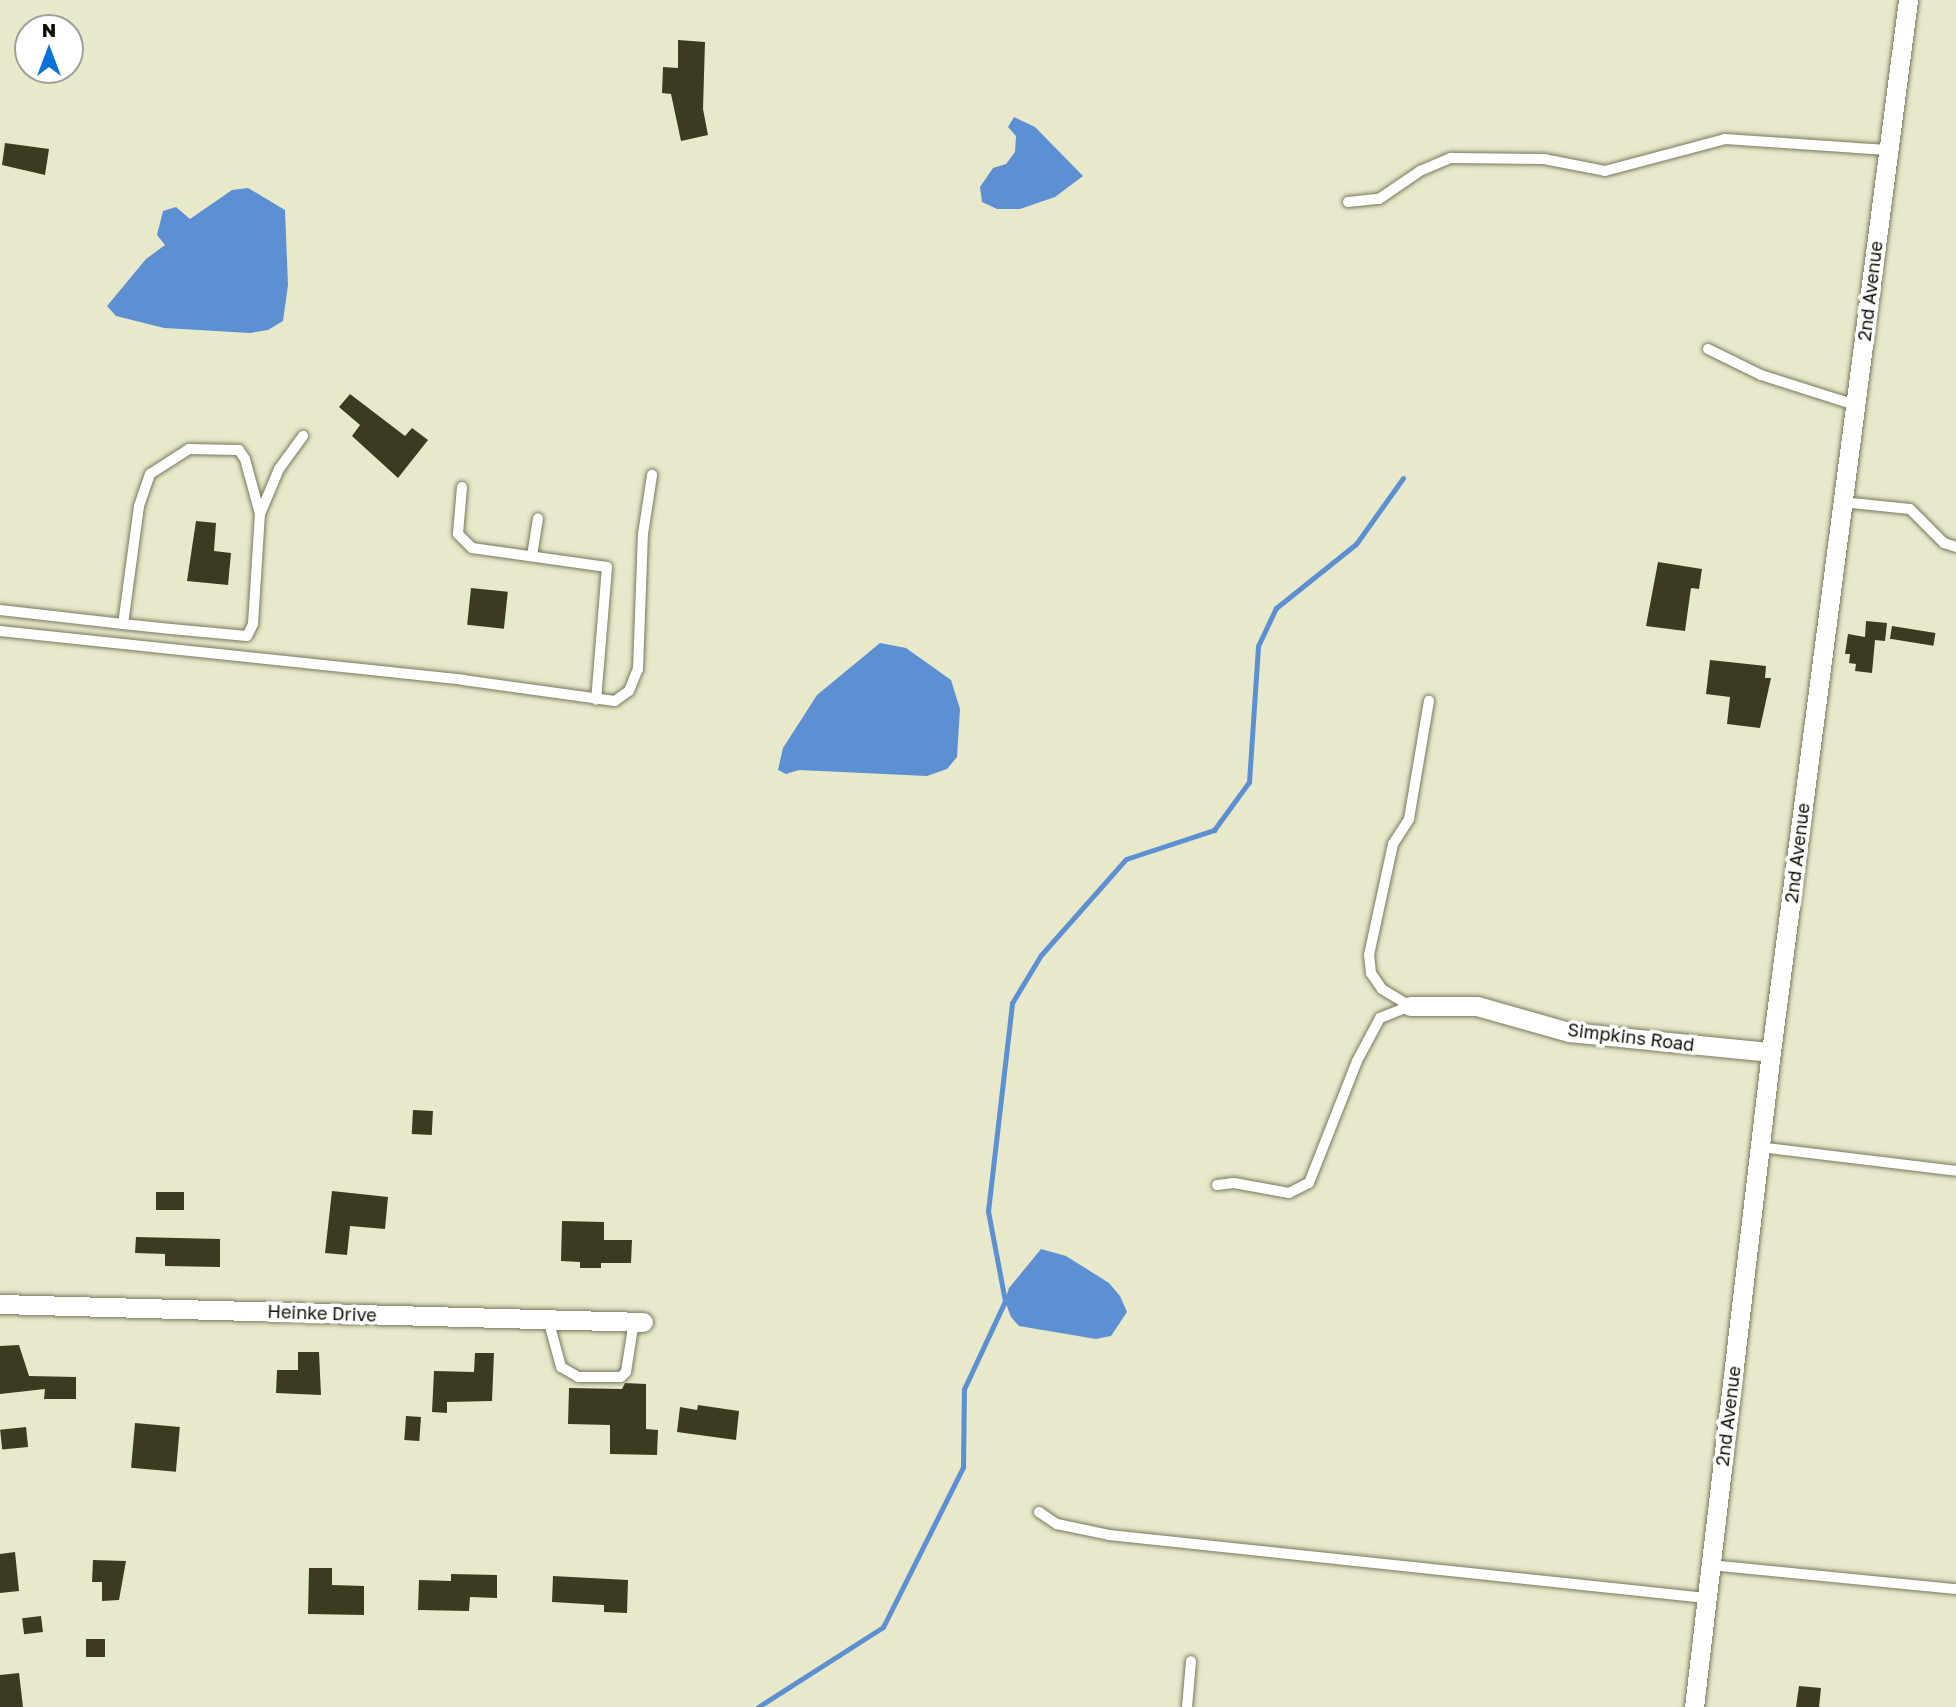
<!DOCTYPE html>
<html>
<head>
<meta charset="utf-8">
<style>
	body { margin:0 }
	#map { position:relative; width:1956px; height:1707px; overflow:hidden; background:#e8e8ca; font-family:"Golos Text",sans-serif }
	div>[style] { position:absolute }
	.water>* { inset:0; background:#5c90d2 }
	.stream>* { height:5px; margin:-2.5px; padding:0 2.5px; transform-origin:2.5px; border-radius:2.5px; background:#5c90d2 }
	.building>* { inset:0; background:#3c3b22; transform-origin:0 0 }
	.roads { filter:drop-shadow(0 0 2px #79785d) drop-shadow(0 0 2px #79785d) }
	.service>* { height:10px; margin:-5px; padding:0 5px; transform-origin:5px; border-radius:5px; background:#fff }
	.minor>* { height:19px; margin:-9.5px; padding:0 9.5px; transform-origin:9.5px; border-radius:9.5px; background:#fff }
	span { translate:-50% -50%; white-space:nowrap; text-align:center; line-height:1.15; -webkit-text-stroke:7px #fff; paint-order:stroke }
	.street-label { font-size:18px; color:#0f0e05 }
	.north { position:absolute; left:14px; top:14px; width:70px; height:70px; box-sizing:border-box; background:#fff; border:2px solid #9f9f9b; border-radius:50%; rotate:0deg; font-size:19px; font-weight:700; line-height:28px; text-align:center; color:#0f0e05 }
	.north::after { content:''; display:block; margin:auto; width:24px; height:32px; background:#0a72da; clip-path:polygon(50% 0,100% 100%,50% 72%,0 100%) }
</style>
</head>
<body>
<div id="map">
	<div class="water">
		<i style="clip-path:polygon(1014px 117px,1035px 127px,1083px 176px,1055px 197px,1020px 209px,997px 209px,982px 202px,980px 187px,993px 168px,1006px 164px,1015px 152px,1016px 136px,1008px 127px)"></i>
		<i style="clip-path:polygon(248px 188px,285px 210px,288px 285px,283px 321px,268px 330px,250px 333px,164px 328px,116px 316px,107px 306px,146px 259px,165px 245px,157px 235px,163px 211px,176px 207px,190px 219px,232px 190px)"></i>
		<i style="clip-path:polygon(880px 643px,906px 648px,951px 680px,960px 709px,957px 757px,947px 769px,927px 776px,799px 770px,786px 774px,778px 770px,783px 748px,817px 695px)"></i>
		<i style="clip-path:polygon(1041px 1249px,1066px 1256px,1109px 1283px,1120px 1296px,1127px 1312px,1111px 1336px,1096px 1339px,1019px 1326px,1011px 1317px,1005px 1301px,1009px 1288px)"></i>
	</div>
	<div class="stream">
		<i style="left:758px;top:1707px;width:148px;rotate:-32.6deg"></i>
		<i style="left:883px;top:1627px;width:179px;rotate:-63.4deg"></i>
		<i style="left:963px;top:1467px;width:78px;rotate:-89.3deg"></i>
		<i style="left:964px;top:1389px;width:97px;rotate:-65deg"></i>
		<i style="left:1005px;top:1301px;width:92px;rotate:-100.7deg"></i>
		<i style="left:988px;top:1211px;width:209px;rotate:-83.4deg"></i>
		<i style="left:1012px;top:1003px;width:56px;rotate:-58.9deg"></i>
		<i style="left:1041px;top:955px;width:128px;rotate:-48.5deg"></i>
		<i style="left:1126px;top:859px;width:93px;rotate:-18.2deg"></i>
		<i style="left:1214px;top:830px;width:59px;rotate:-53.9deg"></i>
		<i style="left:1249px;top:782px;width:136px;rotate:-86.2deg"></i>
		<i style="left:1258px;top:646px;width:42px;rotate:-64.7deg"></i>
		<i style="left:1276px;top:608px;width:102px;rotate:-38.7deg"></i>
		<i style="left:1356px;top:544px;width:81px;rotate:-54.5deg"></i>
	</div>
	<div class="building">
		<i style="clip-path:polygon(678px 40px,705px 42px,703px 109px,708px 135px,681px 141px,671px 94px,662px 93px,663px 67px,678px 68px)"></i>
		<i style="clip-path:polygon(5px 143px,49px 149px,45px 175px,2px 165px)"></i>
		<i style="clip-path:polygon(350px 394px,405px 436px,412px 428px,428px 440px,398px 478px,352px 436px,360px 425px,339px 407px)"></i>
		<i style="clip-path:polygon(196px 521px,216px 523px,214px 551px,231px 553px,228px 585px,187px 581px)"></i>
		<i style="clip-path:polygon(1658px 562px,1702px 569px,1699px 589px,1691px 588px,1685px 631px,1646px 626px)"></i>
		<i style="left:471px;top:588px;width:37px;height:37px;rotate:6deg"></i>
		<i style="clip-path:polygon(1866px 621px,1887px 623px,1885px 641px,1875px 640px,1872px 673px,1855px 671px,1856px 664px,1849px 663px,1850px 654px,1845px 654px,1848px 634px,1865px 637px)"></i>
		<i style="left:1892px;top:626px;width:44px;height:13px;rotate:9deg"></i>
		<i style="clip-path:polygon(1710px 660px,1766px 666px,1765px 678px,1771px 678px,1760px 728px,1727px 724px,1730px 697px,1706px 694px)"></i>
		<i style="left:413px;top:1110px;width:20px;height:24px;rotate:3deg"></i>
		<i style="clip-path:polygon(332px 1191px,388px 1197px,385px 1229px,350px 1226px,347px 1255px,325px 1253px)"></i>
		<i style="left:156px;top:1192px;width:28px;height:18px"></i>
		<i style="clip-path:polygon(562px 1221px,604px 1222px,604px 1240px,632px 1240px,631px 1263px,601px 1263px,601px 1268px,580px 1268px,580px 1262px,561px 1261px)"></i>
		<i style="clip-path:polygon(136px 1237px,220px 1239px,220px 1267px,165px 1266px,165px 1254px,135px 1253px)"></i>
		<i style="clip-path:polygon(19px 1345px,29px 1376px,76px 1377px,76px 1399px,44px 1399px,45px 1389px,0 1394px,0 1346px)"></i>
		<i style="clip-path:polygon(298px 1352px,319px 1352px,321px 1395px,276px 1393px,277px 1370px,298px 1370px)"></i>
		<i style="clip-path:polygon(475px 1353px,494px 1353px,492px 1401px,447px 1402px,447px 1413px,432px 1412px,434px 1371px,474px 1372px)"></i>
		<i style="clip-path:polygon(625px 1383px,646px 1384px,646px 1429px,658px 1430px,657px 1455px,610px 1454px,610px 1425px,568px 1424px,569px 1388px,622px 1389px)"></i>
		<i style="clip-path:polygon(698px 1405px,739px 1411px,736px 1440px,677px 1432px,680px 1407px,697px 1410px)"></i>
		<i style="left:406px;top:1416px;width:15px;height:24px;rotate:4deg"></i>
		<i style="left:135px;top:1423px;width:45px;height:45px;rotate:5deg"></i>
		<i style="left:26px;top:1427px;width:20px;height:26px;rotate:84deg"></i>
		<i style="clip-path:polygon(15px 1552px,19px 1591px,0 1593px,0 1554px)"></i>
		<i style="clip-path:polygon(93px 1560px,126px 1561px,119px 1600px,102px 1601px,102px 1582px,92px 1582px)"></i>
		<i style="clip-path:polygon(309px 1568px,332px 1568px,332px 1585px,364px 1586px,364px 1615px,308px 1614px)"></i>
		<i style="clip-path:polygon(451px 1574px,497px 1575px,497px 1598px,470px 1597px,469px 1611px,418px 1610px,419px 1580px,451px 1581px)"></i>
		<i style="clip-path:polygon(553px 1576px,628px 1580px,627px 1613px,604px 1612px,604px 1605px,552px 1602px)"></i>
		<i style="left:41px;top:1616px;width:16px;height:19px;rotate:83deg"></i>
		<i style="left:86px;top:1639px;width:19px;height:18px"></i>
		<i style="clip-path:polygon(19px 1673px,23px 1707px,0 1707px,0 1675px)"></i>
		<i style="clip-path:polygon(1799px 1686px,1821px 1688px,1819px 1707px,1796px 1707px)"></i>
	</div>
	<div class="roads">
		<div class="service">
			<i style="left:1348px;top:202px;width:31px;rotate:-6deg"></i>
			<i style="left:1379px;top:199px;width:50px;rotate:-34.3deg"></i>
			<i style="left:1420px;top:171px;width:34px;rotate:-23deg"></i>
			<i style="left:1451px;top:158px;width:93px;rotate:0.6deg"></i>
			<i style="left:1544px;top:159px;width:62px;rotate:11.1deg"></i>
			<i style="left:1605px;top:171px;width:124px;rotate:-14.9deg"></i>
			<i style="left:1725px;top:139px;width:163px;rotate:3.9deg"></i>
			<i style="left:1708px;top:349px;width:59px;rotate:26.1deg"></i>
			<i style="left:1761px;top:375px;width:99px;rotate:17.7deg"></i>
			<i style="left:462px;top:487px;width:47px;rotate:94.9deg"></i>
			<i style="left:458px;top:534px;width:20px;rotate:45deg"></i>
			<i style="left:472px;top:548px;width:136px;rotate:8deg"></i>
			<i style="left:607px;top:567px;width:133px;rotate:94.7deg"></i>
			<i style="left:1842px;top:502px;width:68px;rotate:5.9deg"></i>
			<i style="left:1910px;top:509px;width:48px;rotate:45deg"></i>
			<i style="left:1944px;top:543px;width:13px;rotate:18deg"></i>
			<i style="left:260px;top:514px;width:49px;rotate:-67.1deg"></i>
			<i style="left:279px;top:469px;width:41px;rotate:-54deg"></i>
			<i style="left:532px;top:556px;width:38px;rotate:-81deg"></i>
			<i style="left:0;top:610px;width:124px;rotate:6.5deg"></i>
			<i style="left:123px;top:624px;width:48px;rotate:5.9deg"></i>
			<i style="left:171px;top:629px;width:76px;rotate:5.3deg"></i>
			<i style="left:247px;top:636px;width:13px;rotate:-63deg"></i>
			<i style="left:253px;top:624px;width:110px;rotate:-86.4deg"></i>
			<i style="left:260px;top:514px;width:57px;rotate:-105.3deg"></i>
			<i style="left:245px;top:459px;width:11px;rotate:-124deg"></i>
			<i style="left:239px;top:450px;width:50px;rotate:-178.9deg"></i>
			<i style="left:189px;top:449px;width:46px;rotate:147.3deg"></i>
			<i style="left:150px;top:474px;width:34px;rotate:109deg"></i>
			<i style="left:139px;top:506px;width:119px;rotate:97.7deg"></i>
			<i style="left:0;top:631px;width:466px;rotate:6deg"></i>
			<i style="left:463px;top:680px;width:153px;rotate:7.9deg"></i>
			<i style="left:615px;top:701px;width:17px;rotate:-36deg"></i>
			<i style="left:629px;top:691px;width:24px;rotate:-68deg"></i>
			<i style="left:638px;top:669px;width:135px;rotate:-87.9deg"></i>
			<i style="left:643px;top:534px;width:60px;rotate:-81.3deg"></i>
			<i style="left:1410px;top:1006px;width:33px;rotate:-149deg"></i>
			<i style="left:1382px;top:989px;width:19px;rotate:-125deg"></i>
			<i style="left:1371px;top:973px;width:18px;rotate:-96deg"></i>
			<i style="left:1369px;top:955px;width:114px;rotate:-77.8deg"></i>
			<i style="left:1393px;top:844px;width:30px;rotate:-57deg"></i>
			<i style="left:1409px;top:819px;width:120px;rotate:-80.4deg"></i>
			<i style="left:1759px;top:1147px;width:198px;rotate:6.9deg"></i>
			<i style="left:1217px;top:1185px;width:17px;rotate:-7deg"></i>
			<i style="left:1234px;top:1183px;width:56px;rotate:10.3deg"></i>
			<i style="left:1289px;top:1193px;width:22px;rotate:-27deg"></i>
			<i style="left:1309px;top:1183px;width:131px;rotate:-68.5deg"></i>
			<i style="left:1357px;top:1061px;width:49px;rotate:-61.9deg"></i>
			<i style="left:1380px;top:1018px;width:32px;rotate:-22deg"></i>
			<i style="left:548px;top:1319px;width:50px;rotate:74.8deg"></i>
			<i style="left:561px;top:1367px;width:20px;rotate:30deg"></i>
			<i style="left:578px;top:1377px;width:43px"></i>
			<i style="left:621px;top:1377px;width:7px;rotate:-45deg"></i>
			<i style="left:626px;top:1372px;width:52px;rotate:-81.1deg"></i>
			<i style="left:1039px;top:1512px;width:22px;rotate:34deg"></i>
			<i style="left:1057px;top:1524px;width:53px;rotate:11.9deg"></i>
			<i style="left:1109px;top:1535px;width:600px;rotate:6.02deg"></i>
			<i style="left:1710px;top:1565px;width:247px;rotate:5.6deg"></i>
			<i style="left:1187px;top:1707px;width:46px;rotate:-85deg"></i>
		</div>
		<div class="minor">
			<i style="left:1410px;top:1006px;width:67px"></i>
			<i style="left:1477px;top:1006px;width:96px;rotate:15.8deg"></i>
			<i style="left:1569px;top:1032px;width:203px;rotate:5.7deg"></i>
			<i style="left:0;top:1304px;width:643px;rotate:1.6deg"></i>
			<i style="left:1694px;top:1707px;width:660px;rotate:-83.3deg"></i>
			<i style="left:1771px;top:1052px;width:1061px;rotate:-82.58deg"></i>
		</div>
	</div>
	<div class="street-label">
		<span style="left:1870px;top:291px;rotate:-83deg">2nd Avenue</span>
		<span style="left:1797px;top:853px;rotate:-83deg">2nd Avenue</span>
		<span style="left:1631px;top:1037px;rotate:7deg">Simpkins Road</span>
		<span style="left:322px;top:1313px;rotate:2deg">Heinke Drive</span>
		<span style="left:1728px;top:1416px;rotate:-83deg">2nd Avenue</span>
	</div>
	<div class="north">N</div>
</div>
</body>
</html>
